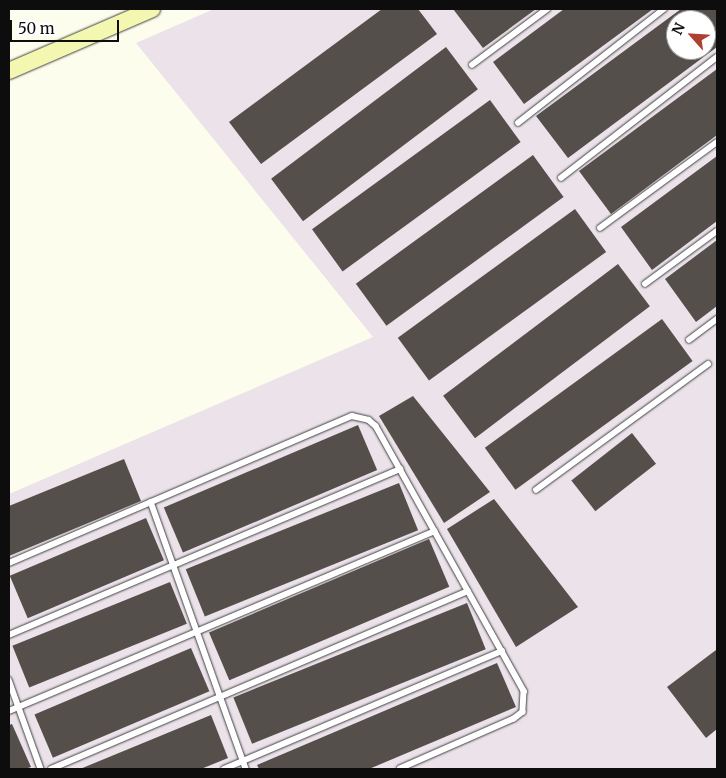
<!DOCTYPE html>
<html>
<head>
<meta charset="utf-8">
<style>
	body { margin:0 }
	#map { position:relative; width:726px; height:778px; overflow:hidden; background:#fdfdee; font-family:Merriweather,serif }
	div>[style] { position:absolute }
	.industrial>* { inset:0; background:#ebe2ea }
	.building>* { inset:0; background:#544f4a; transform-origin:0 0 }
	.roads { filter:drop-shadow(0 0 1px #404040) drop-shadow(0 0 1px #404040) }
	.lane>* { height:5.5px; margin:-2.75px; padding:0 2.75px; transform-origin:2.75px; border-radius:2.75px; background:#fff }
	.secondary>* { height:16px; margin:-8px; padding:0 8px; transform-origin:8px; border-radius:8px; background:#f4f7af }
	span { translate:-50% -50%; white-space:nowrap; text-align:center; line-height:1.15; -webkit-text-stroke:5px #fff; paint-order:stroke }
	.frame { position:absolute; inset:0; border:10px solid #0d0d0d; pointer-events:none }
	.north { position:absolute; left:666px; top:10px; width:50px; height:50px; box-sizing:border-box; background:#fff; border:1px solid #9e9e9e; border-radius:50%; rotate:296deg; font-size:14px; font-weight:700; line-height:20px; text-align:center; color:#0d0d0d }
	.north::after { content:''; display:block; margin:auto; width:18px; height:22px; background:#af3f32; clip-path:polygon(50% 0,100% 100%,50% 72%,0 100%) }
	.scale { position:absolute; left:10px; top:20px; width:109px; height:22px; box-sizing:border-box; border:2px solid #0d0d0d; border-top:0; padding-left:6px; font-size:15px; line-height:18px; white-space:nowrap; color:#0d0d0d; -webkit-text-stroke:4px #fff; paint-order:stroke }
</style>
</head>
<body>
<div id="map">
	<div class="industrial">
		<i style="clip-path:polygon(evenodd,214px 9px,717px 9px,717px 769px,9px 769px,9px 494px,373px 337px,136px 43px,214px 9px,676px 20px,706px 20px,706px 50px,676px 50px,676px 20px)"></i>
	</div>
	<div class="building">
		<i style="clip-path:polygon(382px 9px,418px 9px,437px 34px,261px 164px,229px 122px)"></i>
		<i style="clip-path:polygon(453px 9px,536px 9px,483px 48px)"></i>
		<i style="clip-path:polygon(564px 9px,653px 9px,524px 104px,493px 62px)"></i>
		<i style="clip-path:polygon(evenodd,681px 9px,717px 9px,717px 47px,568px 158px,536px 116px,681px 9px,676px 20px,706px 20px,706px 50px,676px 50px,676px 20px)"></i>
		<i style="left:446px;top:47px;width:53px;height:219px;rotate:53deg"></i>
		<i style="clip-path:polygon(717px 69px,717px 135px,611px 214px,579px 171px)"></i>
		<i style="left:490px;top:100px;width:52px;height:220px;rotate:54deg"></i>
		<i style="left:533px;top:155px;width:52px;height:219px;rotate:54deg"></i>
		<i style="clip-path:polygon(717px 156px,717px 221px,652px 270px,621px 227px)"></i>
		<i style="left:575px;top:209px;width:53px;height:219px;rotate:54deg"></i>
		<i style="clip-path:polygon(717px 240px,717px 306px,696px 322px,665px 279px)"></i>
		<i style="left:618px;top:264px;width:53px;height:219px;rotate:53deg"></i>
		<i style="left:662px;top:319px;width:52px;height:219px;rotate:54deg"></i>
		<i style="clip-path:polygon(413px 396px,490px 492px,444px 523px,379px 416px)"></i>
		<i style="left:358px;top:425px;width:49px;height:211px;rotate:67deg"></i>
		<i style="left:632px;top:433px;width:39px;height:77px;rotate:52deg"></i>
		<i style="clip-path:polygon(124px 459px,141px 501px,9px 556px,9px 506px)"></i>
		<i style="left:399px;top:483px;width:51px;height:230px;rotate:68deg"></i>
		<i style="clip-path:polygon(494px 499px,578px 607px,516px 647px,447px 529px)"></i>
		<i style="left:146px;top:518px;width:46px;height:148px;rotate:67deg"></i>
		<i style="left:429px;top:539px;width:52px;height:239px;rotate:67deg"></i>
		<i style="left:170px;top:582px;width:45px;height:170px;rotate:68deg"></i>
		<i style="left:467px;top:603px;width:50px;height:252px;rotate:68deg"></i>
		<i style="left:191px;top:648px;width:47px;height:170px;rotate:67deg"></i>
		<i style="clip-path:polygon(716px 650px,717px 729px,706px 738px,667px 687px)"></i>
		<i style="clip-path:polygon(497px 663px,516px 707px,369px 769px,259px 769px,257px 765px)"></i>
		<i style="clip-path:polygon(211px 715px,228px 758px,201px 769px,80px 769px)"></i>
		<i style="clip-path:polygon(12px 724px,31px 767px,25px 769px,9px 769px,9px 725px)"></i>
	</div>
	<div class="roads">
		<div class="lane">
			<i style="left:472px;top:65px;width:94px;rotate:-36.7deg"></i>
			<i style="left:518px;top:123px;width:185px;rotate:-38deg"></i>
			<i style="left:561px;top:178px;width:197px;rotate:-37.8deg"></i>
			<i style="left:600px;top:228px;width:145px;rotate:-36.3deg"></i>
			<i style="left:645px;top:284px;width:89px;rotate:-36.4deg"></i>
			<i style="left:689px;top:340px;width:35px;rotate:-37deg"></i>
			<i style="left:536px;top:490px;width:213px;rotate:-36.2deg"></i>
			<i style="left:151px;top:502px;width:283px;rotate:70.4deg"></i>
			<i style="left:9px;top:563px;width:373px;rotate:-23.2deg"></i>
			<i style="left:352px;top:416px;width:17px;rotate:13deg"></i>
			<i style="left:369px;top:420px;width:9px;rotate:41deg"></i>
			<i style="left:376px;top:426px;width:304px;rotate:60.8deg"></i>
			<i style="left:524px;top:691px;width:21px;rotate:93deg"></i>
			<i style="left:523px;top:712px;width:11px;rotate:142deg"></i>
			<i style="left:514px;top:719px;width:124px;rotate:156.3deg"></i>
			<i style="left:9px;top:635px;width:425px;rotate:-23deg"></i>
			<i style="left:9px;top:680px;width:95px;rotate:70.2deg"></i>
			<i style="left:9px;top:711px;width:462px;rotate:-22.9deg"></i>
			<i style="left:51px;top:769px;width:453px;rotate:-23.1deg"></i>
			<i style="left:224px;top:769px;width:302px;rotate:-23deg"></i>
		</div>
		<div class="secondary">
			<i style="left:9px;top:71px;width:156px;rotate:-23.4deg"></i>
		</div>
	</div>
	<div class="frame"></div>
	<div class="north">N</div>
	<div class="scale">50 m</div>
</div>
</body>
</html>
